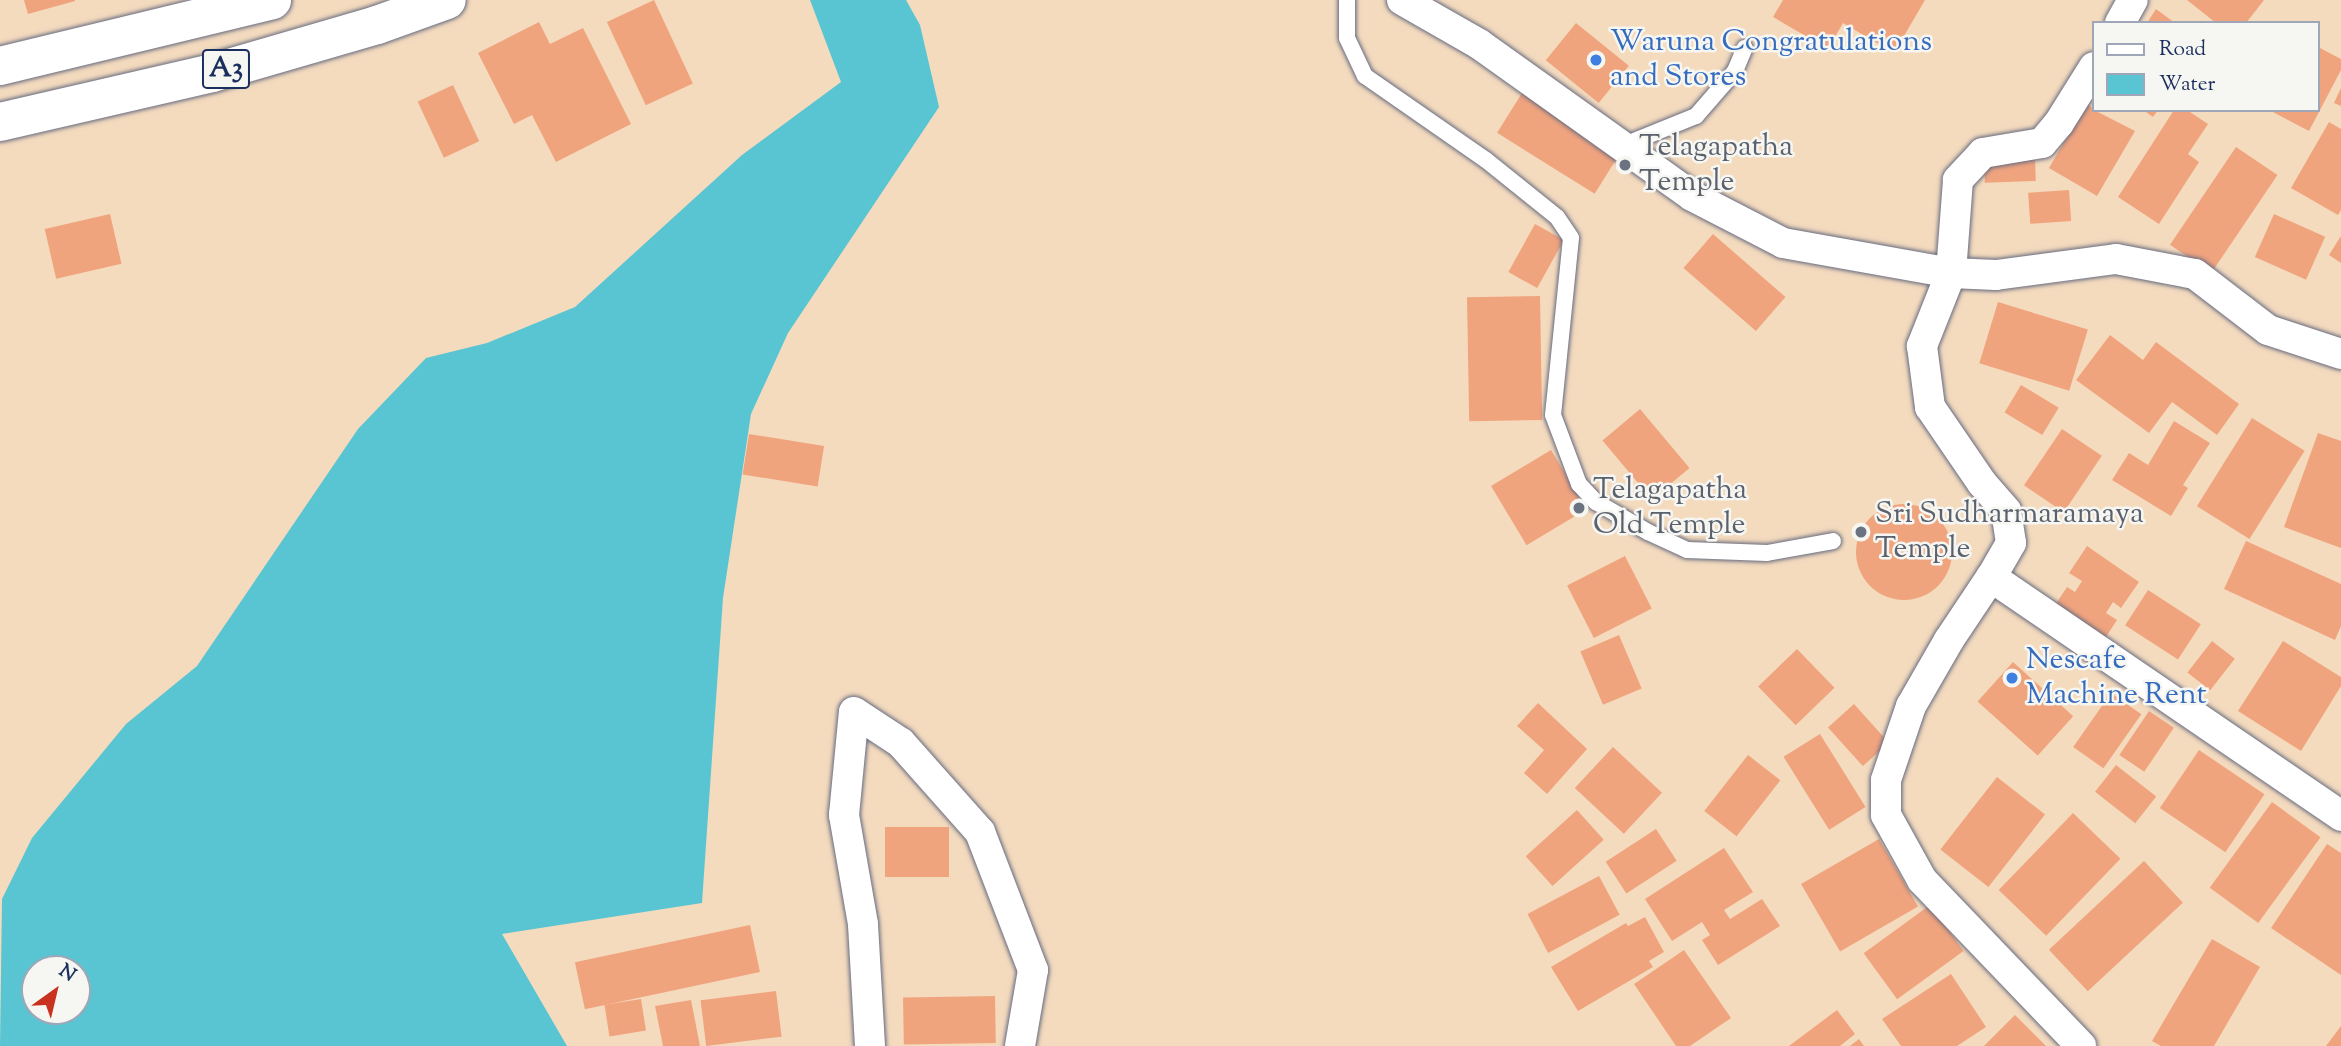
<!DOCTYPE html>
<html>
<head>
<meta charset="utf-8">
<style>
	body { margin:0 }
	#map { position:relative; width:2341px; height:1046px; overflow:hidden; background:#f4dbbe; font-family:"Sorts Mill Goudy",serif }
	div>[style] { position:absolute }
	.water>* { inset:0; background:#5ac5d2 }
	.building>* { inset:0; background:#f0a47e; transform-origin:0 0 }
	.round { border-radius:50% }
	.roads { filter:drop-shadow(0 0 2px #676b80) drop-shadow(0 0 2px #676b80) }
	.lane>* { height:16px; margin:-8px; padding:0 8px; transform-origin:8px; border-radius:8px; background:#fff }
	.street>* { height:30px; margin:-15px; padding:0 15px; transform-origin:15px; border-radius:15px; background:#fff }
	.highway>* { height:38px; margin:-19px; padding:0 19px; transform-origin:19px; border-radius:19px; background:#fff }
	.dots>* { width:19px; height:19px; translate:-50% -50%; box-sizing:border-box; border:4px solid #f6f6f2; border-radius:50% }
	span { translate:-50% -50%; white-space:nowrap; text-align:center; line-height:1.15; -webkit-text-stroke:5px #f6f6f2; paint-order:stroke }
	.shield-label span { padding:2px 5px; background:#f6f6f2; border:2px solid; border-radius:5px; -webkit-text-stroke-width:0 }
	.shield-label { font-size:28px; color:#1b2f5e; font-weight:700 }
	.shop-label { font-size:30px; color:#366cbe }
	.left { translate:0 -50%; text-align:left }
	.worship-label { font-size:30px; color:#5b616d }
	.legend { position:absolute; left:2092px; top:21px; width:228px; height:91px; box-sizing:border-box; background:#f6f6f2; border:2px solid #9ea6b7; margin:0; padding:9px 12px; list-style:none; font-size:21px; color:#1b2f5e }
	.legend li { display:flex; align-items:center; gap:14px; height:35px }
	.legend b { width:35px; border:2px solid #9ea6b7 }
	.north { position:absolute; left:21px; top:955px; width:70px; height:70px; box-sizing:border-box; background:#f6f6f2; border:2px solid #9ea6b7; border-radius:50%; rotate:34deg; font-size:19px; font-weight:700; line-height:28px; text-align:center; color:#1b2f5e }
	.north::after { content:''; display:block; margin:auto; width:24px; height:32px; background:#c8321e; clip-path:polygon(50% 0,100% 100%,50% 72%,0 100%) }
</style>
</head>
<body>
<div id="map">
	<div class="water">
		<i style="clip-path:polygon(evenodd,810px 0,906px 0,920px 25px,939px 107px,788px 333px,751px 414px,723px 598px,702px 903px,502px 934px,567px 1046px,0 1046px,2px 899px,32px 838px,126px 724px,197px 666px,358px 429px,426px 358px,487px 343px,575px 307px,742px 155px,841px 82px,810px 0,35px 969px,77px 969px,77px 1011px,35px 1011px,35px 969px)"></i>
	</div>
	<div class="building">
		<i style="clip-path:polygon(24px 0,75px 0,75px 1px,28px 14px)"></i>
		<i style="left:654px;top:0;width:92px;height:52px;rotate:65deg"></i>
		<i style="clip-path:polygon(1783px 0,1925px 0,1894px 53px,1843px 23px,1828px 49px,1773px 17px)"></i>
		<i style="clip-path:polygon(2187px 0,2264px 0,2246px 23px,2216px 23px)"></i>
		<i style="clip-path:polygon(2156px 9px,2175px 23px,2147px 23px)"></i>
		<i style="clip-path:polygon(539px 22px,550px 44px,583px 28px,631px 124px,556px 162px,532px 115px,514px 124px,478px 53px)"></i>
		<i style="left:1576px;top:23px;width:68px;height:48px;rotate:39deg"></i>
		<i style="clip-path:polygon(2318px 47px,2341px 59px,2341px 70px,2309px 131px,2269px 110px,2318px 110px)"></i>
		<i style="left:453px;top:85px;width:62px;height:39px;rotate:65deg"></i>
		<i style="clip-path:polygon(2341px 88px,2341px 106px,2334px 103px)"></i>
		<i style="left:1522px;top:93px;width:115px;height:47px;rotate:32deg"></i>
		<i style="clip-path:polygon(2087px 103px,2094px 110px,2135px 131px,2097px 196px,2049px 168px)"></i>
		<i style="clip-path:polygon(2143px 110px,2158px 110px,2153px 117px)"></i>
		<i style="clip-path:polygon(2174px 110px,2187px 110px,2208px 124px,2188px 154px,2199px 162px,2159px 224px,2118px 197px)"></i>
		<i style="clip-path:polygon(2329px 122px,2341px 129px,2341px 210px,2338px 215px,2291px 188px)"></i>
		<i style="left:2236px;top:147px;width:50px;height:118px;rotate:34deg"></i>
		<i style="left:2035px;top:158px;width:23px;height:51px;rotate:88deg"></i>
		<i style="left:2069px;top:190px;width:31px;height:41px;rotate:86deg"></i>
		<i style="left:110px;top:214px;width:51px;height:67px;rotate:77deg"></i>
		<i style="left:2274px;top:214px;width:56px;height:47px;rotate:24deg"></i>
		<i style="left:1535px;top:224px;width:33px;height:55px;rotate:29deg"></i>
		<i style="left:1713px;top:234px;width:96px;height:45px;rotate:41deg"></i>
		<i style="clip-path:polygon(2341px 236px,2341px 263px,2329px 255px)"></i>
		<i style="left:1540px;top:296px;width:124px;height:73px;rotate:89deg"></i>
		<i style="left:1998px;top:302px;width:94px;height:64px;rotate:17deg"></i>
		<i style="clip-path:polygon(2110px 335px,2143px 360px,2156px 342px,2239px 404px,2217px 435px,2172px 402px,2149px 433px,2076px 380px)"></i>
		<i style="left:2021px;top:385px;width:44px;height:32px;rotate:31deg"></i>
		<i style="left:1640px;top:409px;width:77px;height:49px;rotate:50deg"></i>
		<i style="left:2252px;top:418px;width:62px;height:104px;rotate:32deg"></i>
		<i style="clip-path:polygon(2174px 421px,2210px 443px,2183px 485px,2188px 488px,2171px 516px,2112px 480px,2129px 453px,2148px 465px)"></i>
		<i style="left:2062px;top:429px;width:48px;height:68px;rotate:34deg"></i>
		<i style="clip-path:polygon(2318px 433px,2341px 441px,2341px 548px,2284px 527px)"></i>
		<i style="left:749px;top:434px;width:76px;height:41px;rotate:9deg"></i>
		<i style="left:1551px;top:450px;width:69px;height:70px;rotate:59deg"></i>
		<i class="round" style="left:1856px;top:504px;width:96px;height:96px"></i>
		<i style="clip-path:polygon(2246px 541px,2341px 584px,2341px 626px,2335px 640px,2224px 589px)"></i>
		<i style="clip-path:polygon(2087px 546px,2139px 582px,2121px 608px,2113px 602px,2106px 613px,2117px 620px,2100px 646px,2050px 613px,2067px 587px,2075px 592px,2082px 581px,2069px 573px)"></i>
		<i style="left:1625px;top:556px;width:59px;height:65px;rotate:63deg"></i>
		<i style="left:2148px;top:590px;width:63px;height:42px;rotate:33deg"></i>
		<i style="left:1619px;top:635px;width:58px;height:42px;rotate:67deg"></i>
		<i style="left:2212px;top:641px;width:29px;height:40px;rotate:38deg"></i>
		<i style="clip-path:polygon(2283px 641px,2341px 677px,2341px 686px,2301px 751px,2238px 711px)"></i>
		<i style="left:1797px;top:649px;width:54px;height:54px;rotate:46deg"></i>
		<i style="left:2013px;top:662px;width:81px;height:53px;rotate:42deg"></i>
		<i style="left:2111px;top:693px;width:37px;height:66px;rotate:35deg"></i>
		<i style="clip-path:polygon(1538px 703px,1587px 749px,1547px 794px,1524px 773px,1544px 750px,1517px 726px)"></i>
		<i style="left:1854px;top:704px;width:52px;height:35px;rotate:48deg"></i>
		<i style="left:2149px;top:711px;width:30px;height:53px;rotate:34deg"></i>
		<i style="left:1820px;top:734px;width:86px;height:43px;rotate:58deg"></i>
		<i style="left:1613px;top:747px;width:67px;height:56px;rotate:43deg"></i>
		<i style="left:2199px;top:750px;width:79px;height:70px;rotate:34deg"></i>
		<i style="left:1748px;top:755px;width:41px;height:71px;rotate:38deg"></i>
		<i style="left:2116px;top:765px;width:51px;height:34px;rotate:38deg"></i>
		<i style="left:1997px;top:777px;width:61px;height:92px;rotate:38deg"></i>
		<i style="left:2272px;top:802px;width:60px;height:106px;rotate:36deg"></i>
		<i style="left:1577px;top:810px;width:40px;height:69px;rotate:48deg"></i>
		<i style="left:2073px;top:813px;width:66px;height:107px;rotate:44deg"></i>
		<i style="left:885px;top:827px;width:64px;height:50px"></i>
		<i style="left:1656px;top:829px;width:38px;height:60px;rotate:57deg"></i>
		<i style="left:1879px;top:839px;width:78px;height:90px;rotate:60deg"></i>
		<i style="clip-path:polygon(2327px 844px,2341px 853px,2341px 975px,2271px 928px)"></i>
		<i style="clip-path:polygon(1724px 848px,1753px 892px,1724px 910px,1730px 919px,1762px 899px,1780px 926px,1718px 965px,1702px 940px,1710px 935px,1702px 922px,1672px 941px,1645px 899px)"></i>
		<i style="left:2144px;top:861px;width:57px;height:130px;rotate:47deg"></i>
		<i style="left:1599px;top:876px;width:44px;height:81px;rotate:62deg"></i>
		<i style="left:1930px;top:905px;width:57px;height:82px;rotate:54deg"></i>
		<i style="clip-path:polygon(1645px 917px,1664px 952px,1649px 961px,1653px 967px,1578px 1011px,1551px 967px,1626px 923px,1628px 926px)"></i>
		<i style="left:750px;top:925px;width:48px;height:179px;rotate:78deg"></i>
		<i style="clip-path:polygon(2212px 939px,2260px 967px,2214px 1046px,2161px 1046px,2152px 1041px)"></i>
		<i style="clip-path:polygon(1684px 950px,1731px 1018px,1690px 1046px,1676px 1046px,1634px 984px)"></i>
		<i style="clip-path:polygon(1951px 974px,1986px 1027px,1957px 1046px,1901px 1046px,1882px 1019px)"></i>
		<i style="left:776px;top:991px;width:46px;height:76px;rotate:83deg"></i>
		<i style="left:995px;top:996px;width:47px;height:92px;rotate:89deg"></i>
		<i style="left:641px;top:999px;width:32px;height:37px;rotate:81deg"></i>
		<i style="clip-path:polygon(691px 1000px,700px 1046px,663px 1046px,655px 1006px)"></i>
		<i style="clip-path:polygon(1837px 1010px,1855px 1034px,1840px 1046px,1789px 1046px)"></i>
		<i style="clip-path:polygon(2015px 1015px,2046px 1046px,1984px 1046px)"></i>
		<i style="clip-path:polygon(2341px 1026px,2341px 1046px,2326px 1046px)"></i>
		<i style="clip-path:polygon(1859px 1039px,1864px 1046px,1850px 1046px)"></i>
	</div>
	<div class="roads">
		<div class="lane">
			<i style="left:1347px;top:0;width:38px;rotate:90deg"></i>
			<i style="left:1347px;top:38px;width:42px;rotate:64.7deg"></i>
			<i style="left:1365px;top:76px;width:147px;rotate:34.8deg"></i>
			<i style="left:1486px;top:160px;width:91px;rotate:38.8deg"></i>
			<i style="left:1557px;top:217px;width:25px;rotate:56deg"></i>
			<i style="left:1571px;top:238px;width:178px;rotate:95.8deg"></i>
			<i style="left:1553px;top:415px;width:74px;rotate:69.4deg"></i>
			<i style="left:1579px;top:484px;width:25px;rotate:47deg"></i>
			<i style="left:1596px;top:502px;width:60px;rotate:30deg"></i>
			<i style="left:1648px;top:532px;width:43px;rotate:24.8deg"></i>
			<i style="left:1687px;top:550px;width:80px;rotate:2.1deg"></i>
			<i style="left:1767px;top:553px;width:67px;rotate:-10.3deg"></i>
			<i style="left:1622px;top:146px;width:80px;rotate:-22.1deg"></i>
			<i style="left:1696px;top:116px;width:60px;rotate:-49.1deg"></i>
			<i style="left:1735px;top:71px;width:25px;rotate:-67deg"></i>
		</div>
		<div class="street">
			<i style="left:1402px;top:0;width:89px;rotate:29.7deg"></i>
			<i style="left:1479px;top:44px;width:262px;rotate:35.5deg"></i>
			<i style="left:1692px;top:196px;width:102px;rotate:27.3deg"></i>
			<i style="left:1783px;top:243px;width:171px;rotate:10.1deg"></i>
			<i style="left:1951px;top:273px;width:45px;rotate:2.5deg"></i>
			<i style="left:1996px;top:275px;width:121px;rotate:-7.6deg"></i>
			<i style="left:2116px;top:259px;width:80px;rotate:10.8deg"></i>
			<i style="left:2195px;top:274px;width:92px;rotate:37.5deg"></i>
			<i style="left:2268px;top:330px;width:77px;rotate:18.2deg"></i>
			<i style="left:2120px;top:23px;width:26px;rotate:-61deg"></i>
			<i style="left:2094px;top:67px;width:66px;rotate:122deg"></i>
			<i style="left:2059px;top:123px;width:26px;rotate:130deg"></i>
			<i style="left:2042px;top:143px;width:60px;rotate:170.4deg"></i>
			<i style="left:1983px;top:153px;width:37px;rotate:133deg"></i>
			<i style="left:1958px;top:180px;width:93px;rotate:94.3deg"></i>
			<i style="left:1951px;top:273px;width:79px;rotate:111.7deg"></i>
			<i style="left:1922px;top:346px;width:62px;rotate:82.5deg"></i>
			<i style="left:1930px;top:407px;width:92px;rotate:55.6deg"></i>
			<i style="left:1982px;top:483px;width:37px;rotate:49deg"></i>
			<i style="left:2006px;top:511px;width:32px;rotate:81deg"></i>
			<i style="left:2011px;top:543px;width:39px;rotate:120deg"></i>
			<i style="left:1991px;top:577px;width:424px;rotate:34.3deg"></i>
			<i style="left:1991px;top:577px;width:76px;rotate:123.7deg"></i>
			<i style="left:1949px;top:640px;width:76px;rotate:119.9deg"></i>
			<i style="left:1911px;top:706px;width:78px;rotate:108.7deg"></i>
			<i style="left:1886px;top:780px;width:35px;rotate:90deg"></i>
			<i style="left:1886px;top:815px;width:74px;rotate:61deg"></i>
			<i style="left:1922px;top:880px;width:230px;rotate:46.2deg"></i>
			<i style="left:870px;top:1046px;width:122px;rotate:-93.3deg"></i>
			<i style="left:863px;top:924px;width:111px;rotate:-99.9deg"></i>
			<i style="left:844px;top:815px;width:103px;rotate:-84.5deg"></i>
			<i style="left:854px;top:712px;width:56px;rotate:33.4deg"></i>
			<i style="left:901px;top:743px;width:119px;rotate:48.4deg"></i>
			<i style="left:980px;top:832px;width:148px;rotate:69deg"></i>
			<i style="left:1033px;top:970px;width:77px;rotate:99.7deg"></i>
		</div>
		<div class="highway">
			<i style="left:0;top:66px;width:280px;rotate:-13.6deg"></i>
			<i style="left:0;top:122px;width:218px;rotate:-13deg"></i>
			<i style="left:212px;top:73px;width:172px;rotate:-16.2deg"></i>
			<i style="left:377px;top:25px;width:74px;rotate:-19.7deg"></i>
		</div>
	</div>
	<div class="dots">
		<i style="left:1596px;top:60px;background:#3f7fe0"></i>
		<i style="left:1625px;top:165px;background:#6b7280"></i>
		<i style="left:1579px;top:508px;background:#6b7280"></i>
		<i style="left:1861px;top:532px;background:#6b7280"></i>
		<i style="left:2012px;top:678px;background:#3f7fe0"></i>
	</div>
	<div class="shield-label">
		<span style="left:226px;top:69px">A3</span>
	</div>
	<div class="shop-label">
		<span class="left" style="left:1610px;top:60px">Waruna Congratulations<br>and Stores</span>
		<span class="left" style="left:2026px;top:678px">Nescafe<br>Machine Rent</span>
	</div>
	<div class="worship-label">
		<span class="left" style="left:1639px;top:165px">Telagapatha<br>Temple</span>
		<span class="left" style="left:1593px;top:508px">Telagapatha<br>Old Temple</span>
		<span class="left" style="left:1875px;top:532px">Sri Sudharmaramaya<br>Temple</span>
	</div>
	<ul class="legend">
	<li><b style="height:9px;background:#fff"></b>Road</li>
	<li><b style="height:19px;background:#5ac5d2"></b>Water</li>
	</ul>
	<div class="north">N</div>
</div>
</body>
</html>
